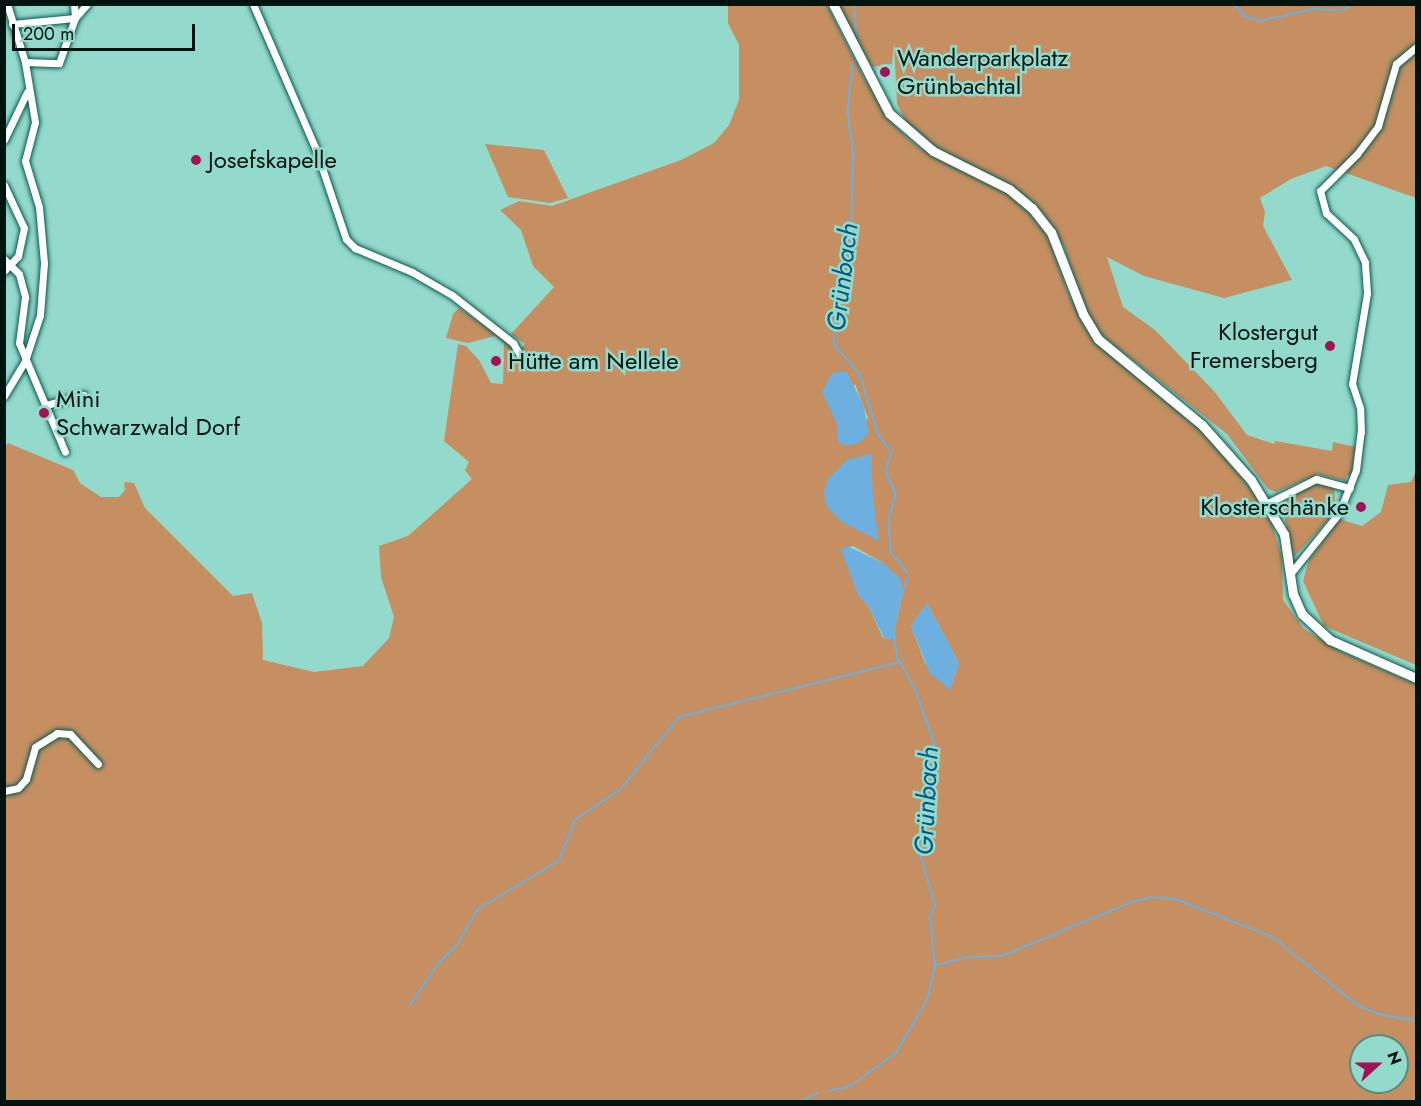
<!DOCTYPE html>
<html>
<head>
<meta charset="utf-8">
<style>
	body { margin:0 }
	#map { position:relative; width:1421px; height:1106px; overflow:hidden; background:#94dacc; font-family:Jost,sans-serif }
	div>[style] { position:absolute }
	.green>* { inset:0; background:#c58f62 }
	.water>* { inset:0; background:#6db0df }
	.stream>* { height:1.5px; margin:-0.75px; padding:0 0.75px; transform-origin:0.75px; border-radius:0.75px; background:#6db0df }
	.roads { filter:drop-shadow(0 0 2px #095a4f) drop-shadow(0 0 2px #095a4f) }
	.minor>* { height:7px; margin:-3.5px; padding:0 3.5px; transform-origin:3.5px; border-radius:3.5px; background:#fff }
	.major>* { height:9px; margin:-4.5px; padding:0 4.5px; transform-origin:4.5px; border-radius:4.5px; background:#fff }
	.dots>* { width:16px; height:16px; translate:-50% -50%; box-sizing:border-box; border:3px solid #94dacc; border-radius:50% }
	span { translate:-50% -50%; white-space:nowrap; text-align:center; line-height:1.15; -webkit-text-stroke:5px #94dacc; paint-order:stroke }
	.poi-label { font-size:24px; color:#00140f }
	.left { translate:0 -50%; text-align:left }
	.right { translate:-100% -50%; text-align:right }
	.water-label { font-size:26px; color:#005884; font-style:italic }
	.frame { position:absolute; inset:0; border:6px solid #00140f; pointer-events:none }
	.north { position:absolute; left:1349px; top:1034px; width:60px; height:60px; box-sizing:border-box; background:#94dacc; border:2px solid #598b80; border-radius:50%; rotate:69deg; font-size:16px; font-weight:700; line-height:24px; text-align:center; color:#00140f }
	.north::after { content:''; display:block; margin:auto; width:21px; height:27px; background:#a21256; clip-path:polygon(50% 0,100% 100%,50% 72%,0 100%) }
	.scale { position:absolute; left:12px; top:24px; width:183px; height:27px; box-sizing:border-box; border:3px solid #00140f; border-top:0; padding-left:8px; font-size:18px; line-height:21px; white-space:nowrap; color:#00140f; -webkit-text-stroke:4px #94dacc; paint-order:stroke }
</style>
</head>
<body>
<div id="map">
	<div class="green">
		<i style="clip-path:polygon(evenodd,728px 5px,827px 5px,864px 78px,894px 125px,918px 147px,1005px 191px,1028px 211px,1047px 234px,1069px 294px,1093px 340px,1199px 427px,1267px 508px,1282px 557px,1283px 600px,1304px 629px,1344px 653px,1416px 684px,1416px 1101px,5px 1102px,5px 447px,8px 443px,73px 470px,80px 483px,101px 497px,119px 497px,125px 490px,124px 482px,134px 483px,145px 508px,233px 596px,252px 593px,262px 623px,263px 660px,314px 672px,363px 666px,389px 638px,394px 617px,381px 577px,379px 546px,408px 536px,472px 479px,465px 470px,469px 462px,444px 441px,458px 344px,466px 346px,479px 360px,491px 383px,503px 384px,504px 343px,495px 336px,468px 343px,446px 338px,453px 314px,459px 308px,519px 350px,525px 344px,511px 334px,554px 287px,533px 266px,521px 230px,500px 210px,519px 201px,552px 206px,681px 160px,714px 143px,729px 125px,739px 100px,739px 45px,728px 23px,728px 5px,855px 384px,868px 418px,838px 442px,839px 429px,834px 416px,855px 384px,728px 5px,853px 546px,883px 563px,903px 591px,893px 639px,883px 638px,869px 607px,858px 594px,842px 550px,853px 546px,728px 5px,927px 603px,959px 663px,950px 689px,925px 663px,911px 626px,927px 603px,728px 5px,1361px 1046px,1397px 1046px,1397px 1082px,1361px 1082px,1361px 1046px)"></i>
		<i style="clip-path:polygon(838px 5px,1416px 5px,1416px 198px,1326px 166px,1291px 179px,1260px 198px,1265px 212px,1263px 226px,1292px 280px,1224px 298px,1144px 276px,1107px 257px,1123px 307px,1155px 330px,1214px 391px,1247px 435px,1274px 444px,1275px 441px,1332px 451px,1333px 442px,1356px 447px,1351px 477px,1347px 475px,1345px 481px,1318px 474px,1276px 492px,1268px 489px,1227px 434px,1100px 334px,1086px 312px,1064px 247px,1040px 211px,1010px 185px,948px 155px,909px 128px,897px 104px,894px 43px,892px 64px,872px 67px)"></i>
		<i style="clip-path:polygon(485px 144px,544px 150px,568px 198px,550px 203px,508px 197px)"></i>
		<i style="clip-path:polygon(1416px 471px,1416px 665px,1324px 626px,1303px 581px,1309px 560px,1339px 519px,1362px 526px,1381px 512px,1388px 485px,1411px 482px)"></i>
		<i style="clip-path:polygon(1317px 483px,1334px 488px,1335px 501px,1329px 519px,1294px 557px,1283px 512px,1289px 496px)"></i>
	</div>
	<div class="water">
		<i style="clip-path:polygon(846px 371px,863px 404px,869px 433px,859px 443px,847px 446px,838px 442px,837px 424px,822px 392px,832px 373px)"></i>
		<i style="clip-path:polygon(871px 454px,873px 496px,879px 541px,842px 522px,827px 507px,824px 493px,828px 479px,847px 460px)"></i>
		<i style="clip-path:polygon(847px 546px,883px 563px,900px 578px,903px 591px,893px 639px,884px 638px,869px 607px,858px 594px,841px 550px)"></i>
		<i style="clip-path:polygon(927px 603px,959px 663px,950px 690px,930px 673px,911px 626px)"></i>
	</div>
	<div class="stream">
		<i style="left:855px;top:4px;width:35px;rotate:87deg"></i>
		<i style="left:1234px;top:4px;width:16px;rotate:47deg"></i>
		<i style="left:1245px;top:16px;width:16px;rotate:18deg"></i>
		<i style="left:1260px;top:21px;width:54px;rotate:-12.8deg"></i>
		<i style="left:1313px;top:9px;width:30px;rotate:2deg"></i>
		<i style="left:1343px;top:10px;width:13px;rotate:-29deg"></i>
		<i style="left:853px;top:65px;width:47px;rotate:96.1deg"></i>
		<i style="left:848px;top:112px;width:43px;rotate:82.1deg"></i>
		<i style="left:854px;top:155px;width:109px;rotate:92.1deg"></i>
		<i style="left:850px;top:264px;width:54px;rotate:105.1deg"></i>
		<i style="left:836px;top:316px;width:28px;rotate:94deg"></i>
		<i style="left:834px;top:344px;width:40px;rotate:49deg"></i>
		<i style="left:860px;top:374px;width:64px;rotate:72.7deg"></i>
		<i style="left:879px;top:435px;width:21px;rotate:53deg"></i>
		<i style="left:892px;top:452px;width:20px;rotate:108deg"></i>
		<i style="left:886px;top:471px;width:24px;rotate:66deg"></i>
		<i style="left:896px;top:493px;width:29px;rotate:104deg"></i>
		<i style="left:889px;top:521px;width:31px;rotate:86deg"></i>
		<i style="left:891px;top:552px;width:26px;rotate:51deg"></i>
		<i style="left:901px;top:598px;width:20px;rotate:-72deg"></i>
		<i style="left:894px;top:630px;width:19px;rotate:-81deg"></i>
		<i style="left:937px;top:965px;width:33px;rotate:-14deg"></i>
		<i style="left:969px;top:957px;width:33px;rotate:-2deg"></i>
		<i style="left:1002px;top:956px;width:141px;rotate:-22.6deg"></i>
		<i style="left:1132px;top:902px;width:21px;rotate:-14deg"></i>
		<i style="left:1152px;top:897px;width:24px;rotate:5deg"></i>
		<i style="left:1176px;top:899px;width:104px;rotate:21.4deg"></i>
		<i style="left:1273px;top:937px;width:109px;rotate:38.7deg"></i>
		<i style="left:1358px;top:1005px;width:22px;rotate:24deg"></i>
		<i style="left:1378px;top:1014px;width:39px;rotate:10deg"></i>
		<i style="left:410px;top:1005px;width:51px;rotate:-55.4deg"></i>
		<i style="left:439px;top:963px;width:25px;rotate:-45deg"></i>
		<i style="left:457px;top:945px;width:42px;rotate:-59.7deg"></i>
		<i style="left:478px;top:909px;width:94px;rotate:-30.7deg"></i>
		<i style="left:559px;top:861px;width:44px;rotate:-68.7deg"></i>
		<i style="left:575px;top:820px;width:55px;rotate:-34deg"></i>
		<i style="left:621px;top:789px;width:92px;rotate:-51.1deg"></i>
		<i style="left:679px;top:717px;width:227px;rotate:-14deg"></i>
		<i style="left:829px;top:1091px;width:23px;rotate:-13deg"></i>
		<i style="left:851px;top:1086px;width:56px;rotate:-36.3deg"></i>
		<i style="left:896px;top:1053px;width:64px;rotate:-59.8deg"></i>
		<i style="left:928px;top:998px;width:34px;rotate:-78deg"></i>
		<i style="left:935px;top:965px;width:49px;rotate:-95.8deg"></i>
		<i style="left:930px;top:916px;width:11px;rotate:-63deg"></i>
		<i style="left:935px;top:906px;width:55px;rotate:-105.8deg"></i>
		<i style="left:920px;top:853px;width:49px;rotate:-77.1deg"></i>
		<i style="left:931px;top:805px;width:63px;rotate:-87.3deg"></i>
		<i style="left:934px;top:742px;width:53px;rotate:-109.8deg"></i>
		<i style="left:916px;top:692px;width:40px;rotate:-118deg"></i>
		<i style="left:897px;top:657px;width:22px;rotate:-98deg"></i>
		<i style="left:800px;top:1102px;width:20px;rotate:-27deg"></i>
	</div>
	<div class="roads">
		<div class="minor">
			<i style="left:253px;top:4px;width:156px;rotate:66.6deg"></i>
			<i style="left:315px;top:147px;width:97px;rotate:71.4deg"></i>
			<i style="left:346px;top:239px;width:13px;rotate:45deg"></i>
			<i style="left:355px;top:248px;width:62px;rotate:22.8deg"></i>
			<i style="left:412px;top:272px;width:46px;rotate:29.9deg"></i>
			<i style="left:452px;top:295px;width:78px;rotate:38.2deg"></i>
			<i style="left:513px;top:343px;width:14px;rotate:60deg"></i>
			<i style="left:12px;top:24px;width:63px;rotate:-5.4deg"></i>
			<i style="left:75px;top:18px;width:18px;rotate:-49deg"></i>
			<i style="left:25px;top:62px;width:34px;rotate:2deg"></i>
			<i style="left:59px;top:63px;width:48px;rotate:-70.4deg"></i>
			<i style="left:75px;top:18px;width:14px;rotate:-94deg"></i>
			<i style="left:4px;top:140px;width:53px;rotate:-64.4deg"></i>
			<i style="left:4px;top:185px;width:47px;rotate:65.1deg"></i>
			<i style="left:24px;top:228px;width:29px;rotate:102deg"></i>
			<i style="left:18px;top:256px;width:21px;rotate:133deg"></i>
			<i style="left:4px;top:259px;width:21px;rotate:45deg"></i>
			<i style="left:19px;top:274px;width:24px;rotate:75deg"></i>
			<i style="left:25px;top:297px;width:46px;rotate:97.4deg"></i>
			<i style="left:19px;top:343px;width:118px;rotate:67.1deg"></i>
			<i style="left:4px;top:396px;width:41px;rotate:-59deg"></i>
			<i style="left:25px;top:361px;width:48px;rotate:-71.9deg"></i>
			<i style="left:40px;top:315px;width:52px;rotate:-85.6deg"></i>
			<i style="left:44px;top:263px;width:56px;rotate:-95.1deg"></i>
			<i style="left:39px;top:207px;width:48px;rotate:-106.9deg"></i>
			<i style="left:25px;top:161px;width:40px;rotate:-75.6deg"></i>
			<i style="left:35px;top:122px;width:61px;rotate:-99.5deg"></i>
			<i style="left:25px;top:62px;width:61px;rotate:-107.2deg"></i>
			<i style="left:46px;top:405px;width:39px;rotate:-15deg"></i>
			<i style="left:1268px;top:503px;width:54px;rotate:-26.6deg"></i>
			<i style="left:1316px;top:479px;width:35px;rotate:15deg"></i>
			<i style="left:1290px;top:574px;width:78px;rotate:-51.2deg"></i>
			<i style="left:1339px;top:513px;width:46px;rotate:-68.4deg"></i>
			<i style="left:1356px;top:470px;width:38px;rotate:-83deg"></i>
			<i style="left:1361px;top:432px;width:24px;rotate:-92deg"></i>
			<i style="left:1360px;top:408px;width:25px;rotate:-108deg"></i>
			<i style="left:1352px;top:384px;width:92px;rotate:-80.6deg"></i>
			<i style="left:1367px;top:293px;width:31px;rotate:-94deg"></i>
			<i style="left:1365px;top:262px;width:25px;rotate:-116deg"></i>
			<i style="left:1354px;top:239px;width:38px;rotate:-137deg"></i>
			<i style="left:1326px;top:213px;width:23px;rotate:-105deg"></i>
			<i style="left:1320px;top:191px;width:52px;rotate:-45deg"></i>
			<i style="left:1357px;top:154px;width:35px;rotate:-53deg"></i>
			<i style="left:1378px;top:126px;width:65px;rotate:-73.8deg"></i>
			<i style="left:1396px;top:64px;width:26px;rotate:-40deg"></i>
			<i style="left:4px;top:791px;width:14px;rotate:-12deg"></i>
			<i style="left:18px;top:788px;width:12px;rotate:-48deg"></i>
			<i style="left:26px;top:779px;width:33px;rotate:-74deg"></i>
			<i style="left:35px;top:747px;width:26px;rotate:-32deg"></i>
			<i style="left:57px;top:733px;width:13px;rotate:4deg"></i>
			<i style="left:70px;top:734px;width:41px;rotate:47deg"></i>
		</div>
		<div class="major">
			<i style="left:833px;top:4px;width:123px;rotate:62.8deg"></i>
			<i style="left:889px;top:113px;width:58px;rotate:40.8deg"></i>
			<i style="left:933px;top:151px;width:85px;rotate:26.6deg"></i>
			<i style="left:1009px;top:189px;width:30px;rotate:40deg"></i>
			<i style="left:1032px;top:208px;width:31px;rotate:52deg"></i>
			<i style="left:1051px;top:232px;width:88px;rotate:68.7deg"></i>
			<i style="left:1083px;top:314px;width:29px;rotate:59deg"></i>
			<i style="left:1098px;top:339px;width:135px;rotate:39.6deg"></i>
			<i style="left:1202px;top:425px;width:74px;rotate:48.3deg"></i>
			<i style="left:1251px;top:480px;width:63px;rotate:58.6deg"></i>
			<i style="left:1284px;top:534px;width:61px;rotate:81.5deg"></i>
			<i style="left:1293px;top:594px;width:22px;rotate:66deg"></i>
			<i style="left:1302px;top:614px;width:38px;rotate:43deg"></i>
			<i style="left:1330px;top:640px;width:94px;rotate:23.8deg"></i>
		</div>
	</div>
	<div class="dots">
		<i style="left:885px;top:72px;background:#a21256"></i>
		<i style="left:196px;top:160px;background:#a21256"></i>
		<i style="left:1330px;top:346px;background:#a21256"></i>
		<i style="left:496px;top:361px;background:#a21256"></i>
		<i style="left:44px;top:413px;background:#a21256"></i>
		<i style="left:1361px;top:507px;background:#a21256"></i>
	</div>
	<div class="poi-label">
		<span class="left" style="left:897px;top:72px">Wanderparkplatz<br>Grünbachtal</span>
		<span class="left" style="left:208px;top:160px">Josefskapelle</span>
		<span class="right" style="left:1318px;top:346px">Klostergut<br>Fremersberg</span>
		<span class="left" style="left:508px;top:361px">Hütte am Nellele</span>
		<span class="left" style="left:56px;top:413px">Mini<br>Schwarzwald Dorf</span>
		<span class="right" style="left:1349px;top:507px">Klosterschänke</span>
	</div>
	<div class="water-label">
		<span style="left:843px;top:277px;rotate:-83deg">Grünbach</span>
		<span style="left:927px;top:801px;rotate:-87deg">Grünbach</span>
	</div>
	<div class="frame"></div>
	<div class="north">N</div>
	<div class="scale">200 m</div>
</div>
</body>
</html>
